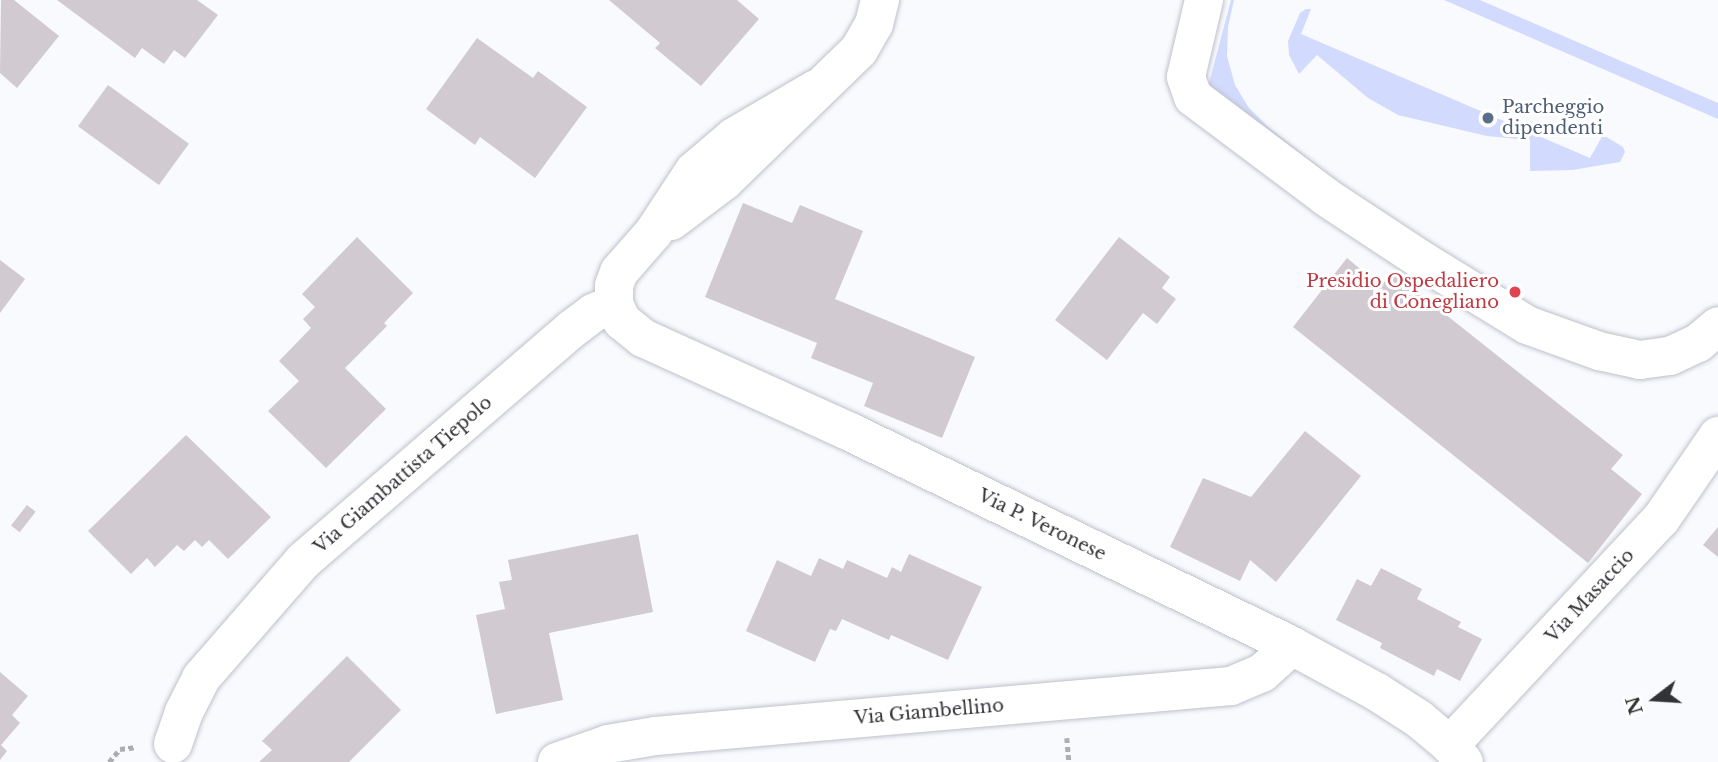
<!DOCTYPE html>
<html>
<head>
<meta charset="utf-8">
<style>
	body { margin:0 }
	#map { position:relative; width:1718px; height:762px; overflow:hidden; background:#f9fafe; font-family:"Libre Baskerville",serif }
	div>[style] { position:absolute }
	.green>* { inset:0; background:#d2dafd }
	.building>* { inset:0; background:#d1cad1; transform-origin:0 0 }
	.path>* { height:4.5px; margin-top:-2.25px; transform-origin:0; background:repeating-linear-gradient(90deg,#acadb0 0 5px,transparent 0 8.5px) }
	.roads { filter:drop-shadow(0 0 2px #bfc1c9) drop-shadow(0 0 2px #bfc1c9) }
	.minor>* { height:38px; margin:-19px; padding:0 19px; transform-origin:19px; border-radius:19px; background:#fff }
	.dots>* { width:19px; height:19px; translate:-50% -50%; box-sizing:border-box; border:4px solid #fff; border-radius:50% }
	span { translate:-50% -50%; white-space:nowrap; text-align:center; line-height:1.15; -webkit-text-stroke:6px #fff; paint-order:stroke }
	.service-label { font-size:18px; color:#4e5e75 }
	.left { translate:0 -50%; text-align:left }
	.health-label { font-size:18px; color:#be3a42 }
	.right { translate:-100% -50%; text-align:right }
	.street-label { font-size:18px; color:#323336 }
	.north { position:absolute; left:1620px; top:664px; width:70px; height:70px; -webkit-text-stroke:5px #fff; paint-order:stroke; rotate:253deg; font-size:19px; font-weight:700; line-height:28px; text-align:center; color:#323336 }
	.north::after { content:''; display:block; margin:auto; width:24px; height:32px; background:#323336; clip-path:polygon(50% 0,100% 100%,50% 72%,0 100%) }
</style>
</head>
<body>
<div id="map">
	<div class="green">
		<i style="clip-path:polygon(1231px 0,1234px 0,1228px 27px,1227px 56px,1235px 85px,1249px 108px,1268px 127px,1337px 181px,1304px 163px,1208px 87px)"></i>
		<i style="clip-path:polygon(1444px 0,1480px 0,1718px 103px,1718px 119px)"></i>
		<i style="clip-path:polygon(1306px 9px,1311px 9px,1301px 34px,1590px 158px,1603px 135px,1623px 147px,1625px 152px,1620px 162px,1572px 170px,1530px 171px,1530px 140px,1487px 136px,1398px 115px,1368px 98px,1317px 55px,1299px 74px,1289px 55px,1288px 41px,1300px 13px)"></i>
	</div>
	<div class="building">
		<i style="clip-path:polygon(1px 0,14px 0,59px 36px,17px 88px,0 73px)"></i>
		<i style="clip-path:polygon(57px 0,197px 0,218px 15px,185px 58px,174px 50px,164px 64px,142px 48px,135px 58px)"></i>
		<i style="clip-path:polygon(609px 0,737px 0,759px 19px,701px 86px,655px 48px,660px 43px)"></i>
		<i style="clip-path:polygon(477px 38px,533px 78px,538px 71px,587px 107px,535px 178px,480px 137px,475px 145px,426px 109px)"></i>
		<i style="left:108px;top:85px;width:100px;height:51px;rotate:36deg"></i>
		<i style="clip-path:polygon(743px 203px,792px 223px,800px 205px,863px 231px,835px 299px,975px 357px,942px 438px,864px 406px,873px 383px,811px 358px,817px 343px,705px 297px)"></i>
		<i style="clip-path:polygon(357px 237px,413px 293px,384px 323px,387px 326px,345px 368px,386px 409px,326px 468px,268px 411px,299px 381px,279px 361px,311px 328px,303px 319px,315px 307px,302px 294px)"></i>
		<i style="clip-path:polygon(1119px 237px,1170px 277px,1162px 288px,1176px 299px,1157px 324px,1143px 313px,1107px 360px,1055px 320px)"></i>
		<i style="clip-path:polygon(1347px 258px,1381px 286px,1392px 272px,1623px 455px,1611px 469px,1642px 494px,1588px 563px,1293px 327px)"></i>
		<i style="clip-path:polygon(0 260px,25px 279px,0 313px)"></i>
		<i style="clip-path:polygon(1305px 431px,1361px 476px,1276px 582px,1250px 560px,1240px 581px,1170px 547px,1203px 478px,1251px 497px)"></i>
		<i style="clip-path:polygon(186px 435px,271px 517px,228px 559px,209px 540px,202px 547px,195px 540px,184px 551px,177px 545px,155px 567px,147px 558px,131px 574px,88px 531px)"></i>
		<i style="left:27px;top:505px;width:11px;height:26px;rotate:38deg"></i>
		<i style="clip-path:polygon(1718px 527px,1718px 557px,1703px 545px)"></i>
		<i style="clip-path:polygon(638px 534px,653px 612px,549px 633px,563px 700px,496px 714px,476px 615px,505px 609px,499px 582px,512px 580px,508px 560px)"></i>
		<i style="clip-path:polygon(909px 554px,982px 587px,948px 660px,891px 635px,889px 640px,842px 619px,836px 631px,830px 629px,815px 662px,746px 631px,777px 560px,811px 576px,819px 558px,843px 569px,847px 560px,887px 578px,892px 567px,901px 572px)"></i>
		<i style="clip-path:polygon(1381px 568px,1422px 589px,1417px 599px,1461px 622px,1458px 627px,1482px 639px,1460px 681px,1437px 669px,1434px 676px,1380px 648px,1382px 643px,1336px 620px,1357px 579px,1371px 586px)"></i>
		<i style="clip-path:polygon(347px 656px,401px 710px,349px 762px,259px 762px,272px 750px,262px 741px)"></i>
		<i style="clip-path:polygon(0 672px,28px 696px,12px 715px,20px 723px,1px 745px,7px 751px,0 760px)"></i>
	</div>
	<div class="path">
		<i style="left:1067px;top:738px;width:24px;rotate:85deg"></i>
		<i style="left:109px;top:762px;width:17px;rotate:-50deg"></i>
		<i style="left:120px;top:749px;width:17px;rotate:-7deg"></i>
	</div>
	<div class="roads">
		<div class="minor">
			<i style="left:1204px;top:0;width:79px;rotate:103.2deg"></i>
			<i style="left:1186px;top:77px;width:21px;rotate:71deg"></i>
			<i style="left:1193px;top:97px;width:166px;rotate:36.9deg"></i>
			<i style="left:1326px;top:197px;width:116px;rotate:33.4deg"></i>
			<i style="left:1423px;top:261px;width:122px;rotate:31.6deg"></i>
			<i style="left:1527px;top:325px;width:77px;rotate:19.9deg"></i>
			<i style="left:1599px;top:351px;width:42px;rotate:12.4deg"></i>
			<i style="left:1640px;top:360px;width:30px;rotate:-8deg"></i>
			<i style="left:1670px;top:356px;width:31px;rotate:-25deg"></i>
			<i style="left:1698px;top:343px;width:26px;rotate:-40deg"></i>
			<i style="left:816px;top:89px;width:95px;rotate:149.7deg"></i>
			<i style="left:734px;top:137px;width:52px;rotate:139.6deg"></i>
			<i style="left:694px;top:171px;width:73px;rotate:123.3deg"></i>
			<i style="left:654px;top:232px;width:53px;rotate:131.2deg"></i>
			<i style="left:619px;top:272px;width:15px;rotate:110deg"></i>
			<i style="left:614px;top:286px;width:18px;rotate:90deg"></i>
			<i style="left:614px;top:304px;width:19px;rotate:65deg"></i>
			<i style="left:622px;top:321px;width:27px;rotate:39deg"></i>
			<i style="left:643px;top:338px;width:225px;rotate:24.4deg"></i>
			<i style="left:848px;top:431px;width:493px;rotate:25.8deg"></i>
			<i style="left:1292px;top:646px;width:97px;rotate:28.4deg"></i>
			<i style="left:1377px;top:692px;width:50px;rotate:32.7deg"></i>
			<i style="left:1419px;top:719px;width:40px;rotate:40deg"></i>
			<i style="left:1450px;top:745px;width:22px;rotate:51deg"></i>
			<i style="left:671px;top:221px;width:66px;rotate:-37deg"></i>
			<i style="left:724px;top:181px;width:188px;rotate:-44.1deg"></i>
			<i style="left:859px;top:50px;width:30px;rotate:-60deg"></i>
			<i style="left:874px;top:24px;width:25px;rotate:-76deg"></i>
			<i style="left:173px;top:744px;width:34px;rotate:-71deg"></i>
			<i style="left:184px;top:712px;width:38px;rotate:-63deg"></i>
			<i style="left:201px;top:678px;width:155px;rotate:-48.9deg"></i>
			<i style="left:303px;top:561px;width:355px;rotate:-40.8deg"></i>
			<i style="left:572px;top:329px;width:26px;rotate:-37deg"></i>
			<i style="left:593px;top:313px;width:23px;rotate:-23deg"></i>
			<i style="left:1450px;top:745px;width:309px;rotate:-47deg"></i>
			<i style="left:1661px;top:519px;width:101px;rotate:-55.5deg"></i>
			<i style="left:557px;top:762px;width:54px;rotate:-19.4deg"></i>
			<i style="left:608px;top:744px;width:48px;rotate:-9.7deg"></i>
			<i style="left:655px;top:736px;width:578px;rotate:-4.96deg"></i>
			<i style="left:1231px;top:686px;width:34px;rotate:-23deg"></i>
			<i style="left:1262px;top:673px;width:40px;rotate:-42deg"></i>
		</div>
	</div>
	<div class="dots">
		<i style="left:1488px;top:118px;background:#5c6f8a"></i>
		<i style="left:1515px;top:292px;background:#e0444e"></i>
	</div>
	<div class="service-label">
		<span class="left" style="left:1502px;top:118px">Parcheggio<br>dipendenti</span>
	</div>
	<div class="health-label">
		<span class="right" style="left:1499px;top:292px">Presidio Ospedaliero<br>di Conegliano</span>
	</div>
	<div class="street-label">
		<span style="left:403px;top:475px;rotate:-41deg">Via Giambattista Tiepolo</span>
		<span style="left:1042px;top:525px;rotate:26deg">Via P. Veronese</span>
		<span style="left:1590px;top:596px;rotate:-47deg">Via Masaccio</span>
		<span style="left:929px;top:712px;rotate:-5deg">Via Giambellino</span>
	</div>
	<div class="north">N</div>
</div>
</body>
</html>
